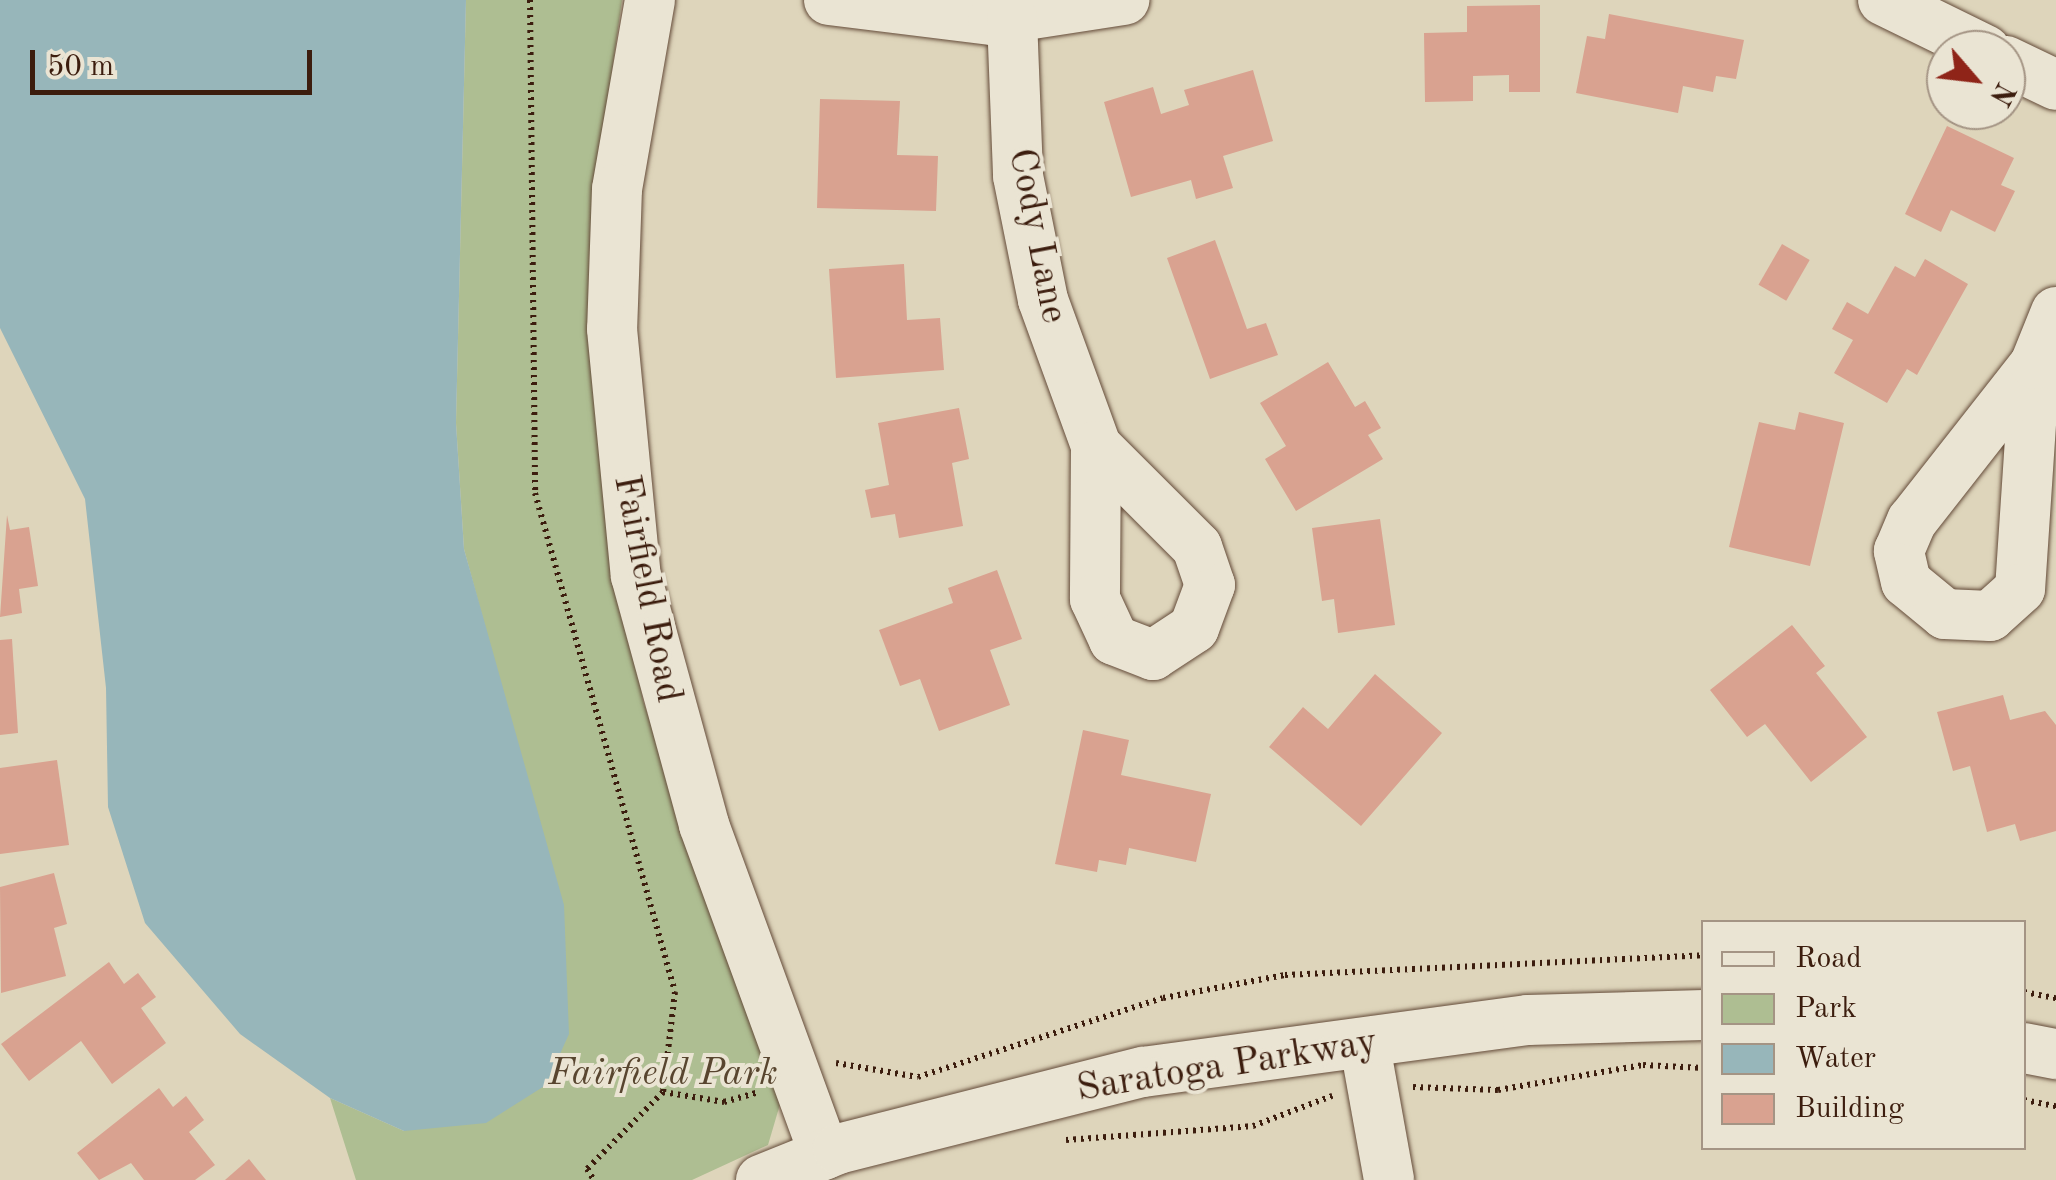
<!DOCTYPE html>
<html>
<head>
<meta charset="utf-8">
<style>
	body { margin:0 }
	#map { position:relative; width:2056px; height:1180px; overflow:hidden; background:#ded5bb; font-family:"Old Standard TT",serif }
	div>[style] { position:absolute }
	.green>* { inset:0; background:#aebe92 }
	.water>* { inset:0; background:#97b6ba }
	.building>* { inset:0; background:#d9a290; transform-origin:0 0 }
	.path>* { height:6px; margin-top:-3px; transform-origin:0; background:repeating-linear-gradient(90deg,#3c1d0e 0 2.5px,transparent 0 7.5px) }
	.roads { filter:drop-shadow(0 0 2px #644b39) drop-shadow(0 0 2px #644b39) }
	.minor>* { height:50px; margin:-25px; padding:0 25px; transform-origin:25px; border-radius:25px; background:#eae4d3 }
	span { translate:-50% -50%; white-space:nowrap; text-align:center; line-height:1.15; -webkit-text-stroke:8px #eae4d3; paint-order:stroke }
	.street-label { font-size:38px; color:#3c1d0e }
	.park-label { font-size:38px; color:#58452f; font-style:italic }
	.legend { position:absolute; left:1701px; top:920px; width:325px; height:230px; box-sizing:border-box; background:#eae4d3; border:2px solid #a49484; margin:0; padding:12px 18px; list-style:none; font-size:30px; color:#3c1d0e }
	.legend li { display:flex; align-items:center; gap:20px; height:50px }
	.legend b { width:50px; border:2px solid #a49484 }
	.north { position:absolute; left:1926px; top:30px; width:100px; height:100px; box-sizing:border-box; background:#eae4d3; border:2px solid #a49484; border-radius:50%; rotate:118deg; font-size:28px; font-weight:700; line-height:40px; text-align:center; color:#3c1d0e }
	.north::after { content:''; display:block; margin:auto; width:35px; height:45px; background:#8f2418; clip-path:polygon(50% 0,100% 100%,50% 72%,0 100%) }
	.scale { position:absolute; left:30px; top:50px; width:282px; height:45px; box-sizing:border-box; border:5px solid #3c1d0e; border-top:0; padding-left:12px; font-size:30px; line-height:35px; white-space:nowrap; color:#3c1d0e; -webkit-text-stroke:8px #eae4d3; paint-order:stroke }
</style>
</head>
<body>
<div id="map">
	<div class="green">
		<i style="clip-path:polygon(466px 0,622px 0,601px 149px,602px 487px,643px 701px,781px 1101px,768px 1145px,692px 1180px,356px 1180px,330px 1098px,404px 1131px,511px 723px,464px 549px,456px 423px)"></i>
	</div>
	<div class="water">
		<i style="clip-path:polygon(0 0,466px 0,456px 423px,464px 549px,564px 905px,569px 1034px,546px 1085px,486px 1123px,404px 1131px,330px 1098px,240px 1034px,145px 923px,108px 807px,106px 688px,85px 499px,0 328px)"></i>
	</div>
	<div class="building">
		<i style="clip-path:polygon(1540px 5px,1540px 92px,1509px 92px,1509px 75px,1473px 76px,1473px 101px,1425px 102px,1424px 33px,1467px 32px,1467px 6px)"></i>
		<i style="clip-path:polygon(1609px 14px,1744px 40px,1736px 79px,1716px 76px,1713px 92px,1683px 86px,1678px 113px,1576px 93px,1587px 36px,1605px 39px)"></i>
		<i style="clip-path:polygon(1253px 70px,1273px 141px,1223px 156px,1233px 188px,1196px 199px,1191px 180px,1131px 197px,1104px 102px,1153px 87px,1161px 114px,1189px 105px,1184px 90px)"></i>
		<i style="clip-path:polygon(820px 99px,900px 101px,897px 155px,938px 156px,936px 211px,817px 208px)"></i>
		<i style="clip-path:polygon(1947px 126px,2014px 158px,2001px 185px,2015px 191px,1995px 232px,1951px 210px,1941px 232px,1905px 214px)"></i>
		<i style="clip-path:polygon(1215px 240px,1247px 329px,1266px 323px,1278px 355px,1210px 379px,1167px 258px)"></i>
		<i style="left:1782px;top:244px;width:32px;height:47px;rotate:30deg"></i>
		<i style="clip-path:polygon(1925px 259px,1968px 284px,1917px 375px,1907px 369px,1887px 403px,1834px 373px,1853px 340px,1832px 329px,1847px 302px,1868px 314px,1895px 266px,1915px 277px)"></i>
		<i style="clip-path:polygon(904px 264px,907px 320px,940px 318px,944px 370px,836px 378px,829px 269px)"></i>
		<i style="clip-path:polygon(1328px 362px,1355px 407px,1365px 401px,1381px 428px,1368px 435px,1383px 459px,1296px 511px,1265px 459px,1286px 446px,1260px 403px)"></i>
		<i style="clip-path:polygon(959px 408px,969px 459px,952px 463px,963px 526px,899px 538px,895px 514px,871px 518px,865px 490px,889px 485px,878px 423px)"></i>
		<i style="clip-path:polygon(1799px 412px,1844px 423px,1810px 566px,1729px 547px,1759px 422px,1795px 430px)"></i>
		<i style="clip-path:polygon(7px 515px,10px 530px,29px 527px,38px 586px,19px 589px,22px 613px,0 617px)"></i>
		<i style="clip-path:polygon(1380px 519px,1395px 625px,1338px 633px,1334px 599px,1322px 601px,1312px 528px)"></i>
		<i style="clip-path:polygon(997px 570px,1022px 639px,990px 650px,1010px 705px,939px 731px,920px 679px,900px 686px,879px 630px,953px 603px,948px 588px)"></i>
		<i style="clip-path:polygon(1792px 625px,1825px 666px,1816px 673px,1867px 737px,1811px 782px,1765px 724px,1747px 737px,1710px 690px)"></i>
		<i style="clip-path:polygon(12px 639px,18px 733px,0 735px,0 640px)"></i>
		<i style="clip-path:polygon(1375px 674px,1442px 733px,1361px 826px,1269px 747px,1303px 707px,1328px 729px)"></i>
		<i style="clip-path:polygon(2003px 695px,2010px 720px,2045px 711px,2056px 725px,2056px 831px,2020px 841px,2015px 824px,1987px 832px,1970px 766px,1953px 771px,1937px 712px)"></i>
		<i style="clip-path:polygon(1083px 730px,1129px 740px,1121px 775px,1211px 794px,1196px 862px,1129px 848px,1126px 865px,1099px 860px,1097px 872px,1055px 864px)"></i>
		<i style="clip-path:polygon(57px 760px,69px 845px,0 854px,0 768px)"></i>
		<i style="clip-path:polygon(54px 873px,67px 924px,54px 928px,66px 976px,1px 993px,0 887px)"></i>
		<i style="clip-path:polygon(109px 962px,124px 984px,138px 973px,156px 997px,141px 1008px,166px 1043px,112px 1084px,81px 1041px,29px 1081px,1px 1044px)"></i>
		<i style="clip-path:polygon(159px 1088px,173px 1107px,186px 1096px,204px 1120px,189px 1132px,215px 1165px,195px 1180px,144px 1180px,131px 1163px,99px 1180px,77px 1153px)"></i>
		<i style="clip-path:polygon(249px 1159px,266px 1180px,225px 1180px)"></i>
	</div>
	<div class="path">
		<i style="left:530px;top:0;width:493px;rotate:89.4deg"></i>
		<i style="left:535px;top:493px;width:518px;rotate:74.33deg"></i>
		<i style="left:675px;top:992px;width:101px;rotate:96.8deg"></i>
		<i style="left:663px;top:1092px;width:108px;rotate:134.6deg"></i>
		<i style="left:587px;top:1169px;width:13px;rotate:58deg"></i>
		<i style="left:2024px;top:992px;width:33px;rotate:11deg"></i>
		<i style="left:836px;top:1063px;width:83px;rotate:9.7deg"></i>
		<i style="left:918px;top:1077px;width:257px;rotate:-17.9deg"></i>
		<i style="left:1163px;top:998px;width:124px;rotate:-10.7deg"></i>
		<i style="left:1285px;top:975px;width:419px;rotate:-2.7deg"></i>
		<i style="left:1413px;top:1087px;width:85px;rotate:2deg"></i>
		<i style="left:1498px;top:1090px;width:147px;rotate:-9.8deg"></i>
		<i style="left:1643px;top:1065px;width:61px;rotate:2.8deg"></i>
		<i style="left:663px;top:1092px;width:62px;rotate:9.3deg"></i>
		<i style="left:724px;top:1102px;width:36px;rotate:-16deg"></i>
		<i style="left:2024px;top:1100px;width:33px;rotate:11deg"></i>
		<i style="left:1066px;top:1140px;width:188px;rotate:-4.3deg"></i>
		<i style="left:1253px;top:1126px;width:85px;rotate:-20.8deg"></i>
	</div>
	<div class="roads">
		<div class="minor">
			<i style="left:650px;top:0;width:192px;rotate:99.9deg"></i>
			<i style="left:617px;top:189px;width:140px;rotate:92deg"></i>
			<i style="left:612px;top:329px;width:248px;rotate:84.5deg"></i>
			<i style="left:636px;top:576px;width:258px;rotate:74.7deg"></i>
			<i style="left:704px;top:825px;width:351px;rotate:69.9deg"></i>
			<i style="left:829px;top:0;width:165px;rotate:7deg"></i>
			<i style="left:993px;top:20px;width:133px;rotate:-8.7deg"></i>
			<i style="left:1883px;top:0;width:114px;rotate:26.1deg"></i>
			<i style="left:1012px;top:18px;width:158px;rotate:87.8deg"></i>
			<i style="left:1018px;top:176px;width:126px;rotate:78.6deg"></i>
			<i style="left:1043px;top:300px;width:155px;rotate:70deg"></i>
			<i style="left:1096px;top:446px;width:153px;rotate:90.4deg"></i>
			<i style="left:1095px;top:599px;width:45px;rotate:65.1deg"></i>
			<i style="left:1114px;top:640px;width:42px;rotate:21deg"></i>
			<i style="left:1153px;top:655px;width:49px;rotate:-33.4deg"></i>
			<i style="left:1194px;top:628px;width:46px;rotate:-69.6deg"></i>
			<i style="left:1210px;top:585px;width:40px;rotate:-108.9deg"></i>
			<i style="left:1197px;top:547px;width:143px;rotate:-135deg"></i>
			<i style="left:2006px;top:61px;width:55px;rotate:25.6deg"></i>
			<i style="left:2035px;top:364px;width:225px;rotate:93.8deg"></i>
			<i style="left:2020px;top:589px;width:40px;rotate:138deg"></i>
			<i style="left:1990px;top:616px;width:45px;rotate:-177.5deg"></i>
			<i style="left:1945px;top:614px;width:50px;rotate:-140.6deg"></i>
			<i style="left:1906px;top:582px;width:32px;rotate:-103deg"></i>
			<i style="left:1899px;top:551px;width:33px;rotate:-67deg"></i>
			<i style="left:1912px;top:521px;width:199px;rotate:-51.9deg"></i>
			<i style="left:2035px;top:364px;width:56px;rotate:-68deg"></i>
			<i style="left:1365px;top:1046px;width:136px;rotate:79.8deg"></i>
			<i style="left:2024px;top:1048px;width:33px;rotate:11deg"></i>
			<i style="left:761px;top:1180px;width:83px;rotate:-21.9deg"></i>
			<i style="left:838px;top:1149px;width:315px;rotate:-14.2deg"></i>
			<i style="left:1143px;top:1072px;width:388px;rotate:-7.7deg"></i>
			<i style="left:1528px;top:1020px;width:176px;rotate:-1.6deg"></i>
		</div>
	</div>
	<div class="street-label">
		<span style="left:1036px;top:236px;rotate:79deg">Cody Lane</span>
		<span style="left:646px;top:589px;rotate:79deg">Fairfield Road</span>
		<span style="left:1227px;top:1067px;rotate:-9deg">Saratoga Parkway</span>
	</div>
	<div class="park-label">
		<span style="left:663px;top:1075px">Fairfield Park</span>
	</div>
	<ul class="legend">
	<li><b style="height:12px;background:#eae4d3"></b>Road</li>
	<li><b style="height:28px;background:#aebe92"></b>Park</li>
	<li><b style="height:28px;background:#97b6ba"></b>Water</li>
	<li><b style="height:28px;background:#d9a290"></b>Building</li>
	</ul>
	<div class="north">N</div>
	<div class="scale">50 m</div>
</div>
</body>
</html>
